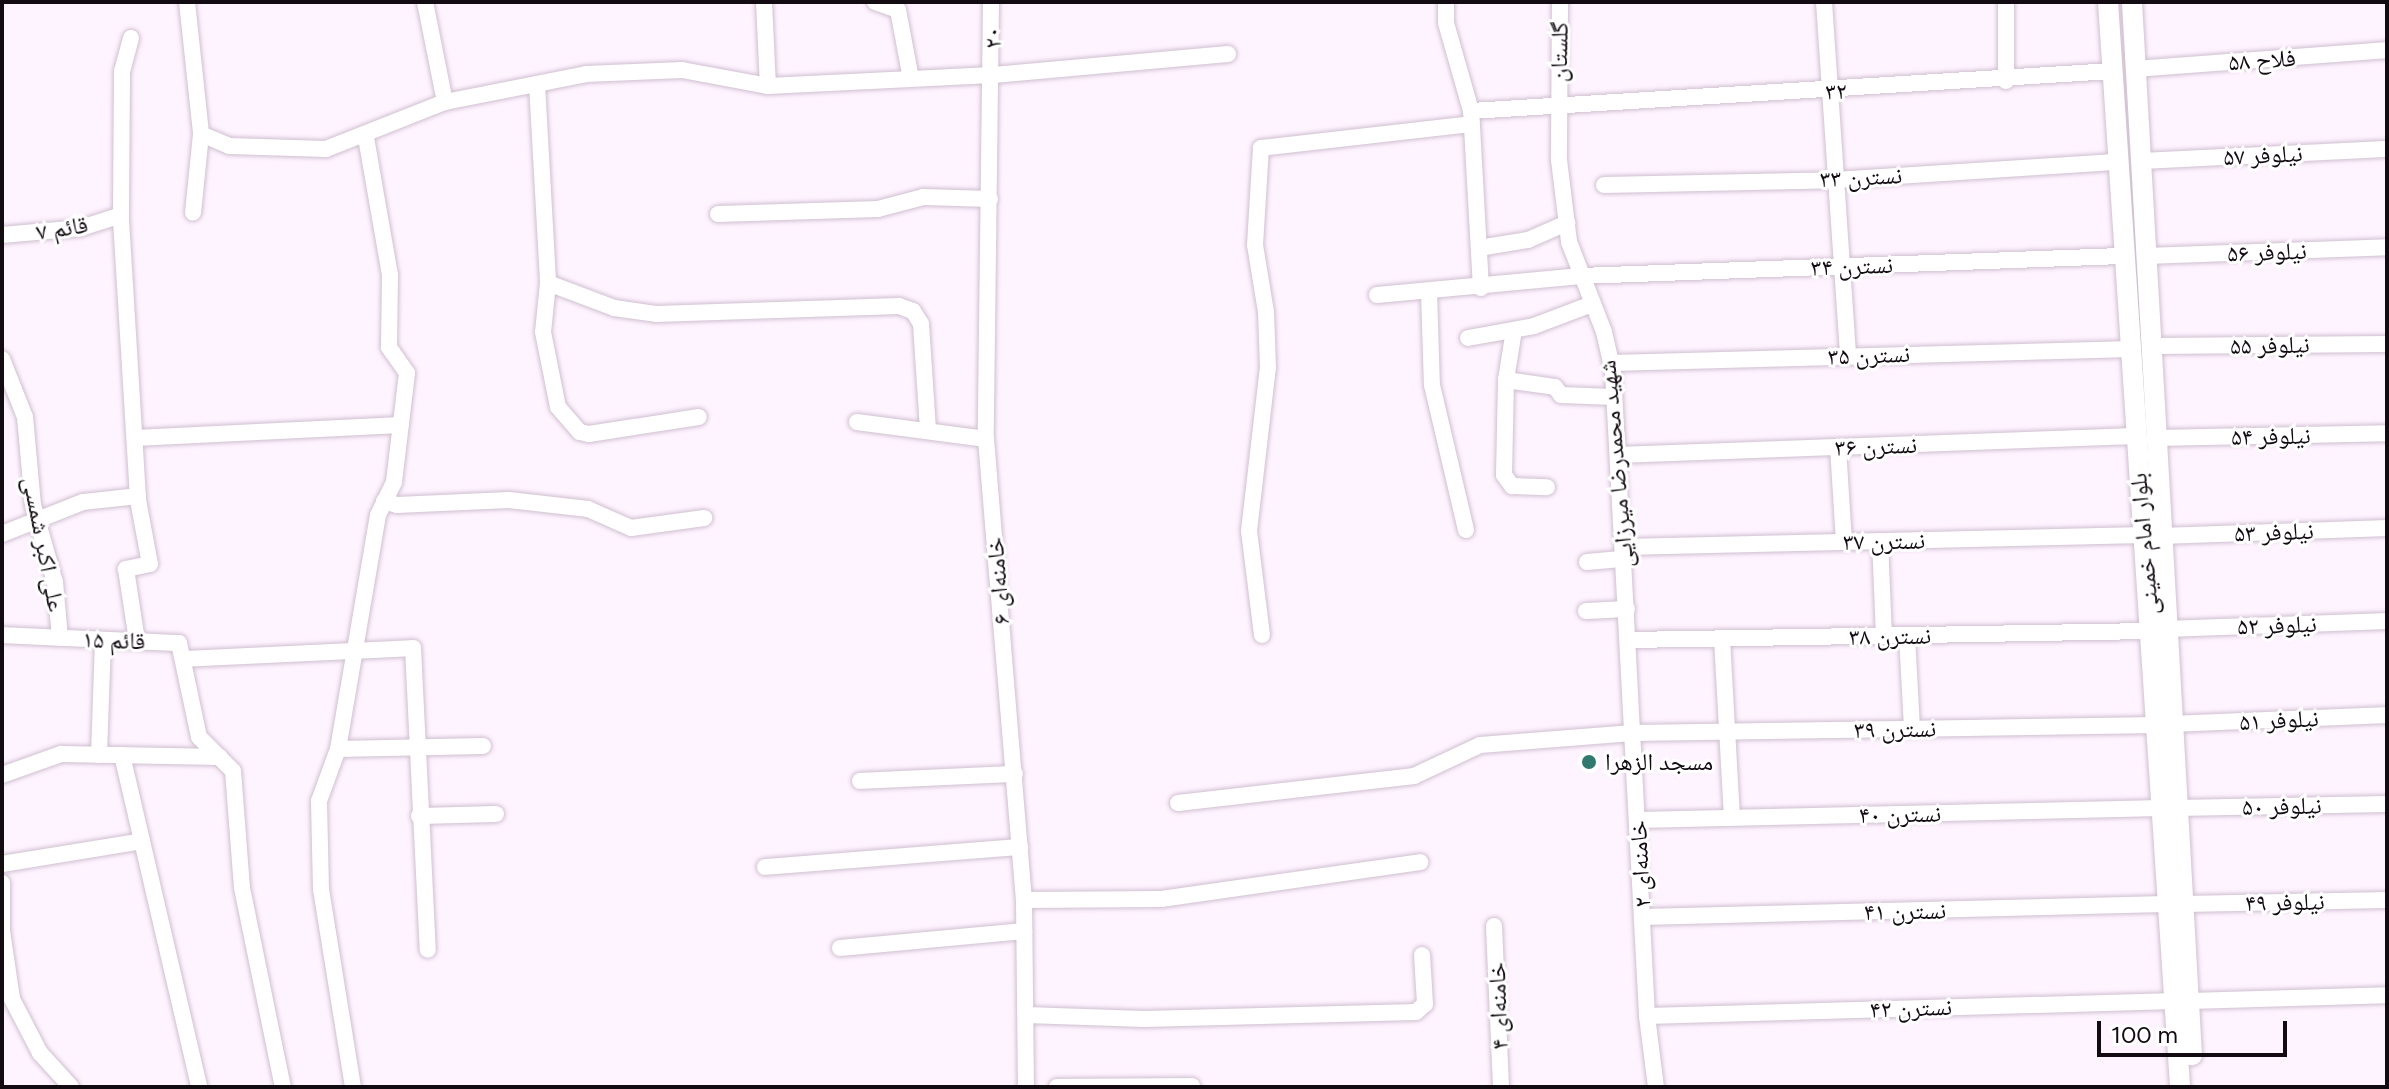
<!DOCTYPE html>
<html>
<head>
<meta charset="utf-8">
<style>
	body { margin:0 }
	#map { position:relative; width:2389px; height:1089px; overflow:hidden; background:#fef4ff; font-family:Figtree,"Noto Naskh Arabic",sans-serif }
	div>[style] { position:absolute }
	.roads { filter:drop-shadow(0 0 2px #d0bfd0) drop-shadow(0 0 2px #d0bfd0) }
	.minor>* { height:16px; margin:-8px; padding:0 8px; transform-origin:8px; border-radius:8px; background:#fff }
	.major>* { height:20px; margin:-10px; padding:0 10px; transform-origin:10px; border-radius:10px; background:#fff }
	.dots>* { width:22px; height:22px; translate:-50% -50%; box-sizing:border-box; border:4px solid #fff; border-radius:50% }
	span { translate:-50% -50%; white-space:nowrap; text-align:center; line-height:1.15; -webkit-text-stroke:6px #fff; paint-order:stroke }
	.street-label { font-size:24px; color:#120c12 }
	.poi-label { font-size:24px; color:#120c12 }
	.left { translate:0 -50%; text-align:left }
	.frame { position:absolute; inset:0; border:4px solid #120c12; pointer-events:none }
	.scale { position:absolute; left:2097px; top:1021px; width:190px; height:36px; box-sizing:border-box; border:4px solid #120c12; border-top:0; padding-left:10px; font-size:24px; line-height:28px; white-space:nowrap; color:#120c12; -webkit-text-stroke:6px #fff; paint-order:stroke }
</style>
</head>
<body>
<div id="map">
	<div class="roads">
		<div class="minor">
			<i style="left:187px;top:2px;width:133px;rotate:83.9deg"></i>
			<i style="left:201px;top:134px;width:79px;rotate:95.8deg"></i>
			<i style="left:425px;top:2px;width:102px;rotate:78.7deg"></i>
			<i style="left:764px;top:2px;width:84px;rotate:87.3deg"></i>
			<i style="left:875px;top:2px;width:24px;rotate:19deg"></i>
			<i style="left:898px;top:10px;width:70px;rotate:79.3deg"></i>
			<i style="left:991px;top:2px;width:437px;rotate:90.7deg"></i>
			<i style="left:986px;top:439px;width:463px;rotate:85.3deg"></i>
			<i style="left:1024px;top:900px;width:187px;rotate:89.4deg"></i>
			<i style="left:1446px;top:2px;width:21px;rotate:90deg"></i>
			<i style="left:1446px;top:23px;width:91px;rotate:74.1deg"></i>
			<i style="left:1560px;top:2px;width:158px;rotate:90.4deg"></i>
			<i style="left:1559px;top:160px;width:83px;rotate:83deg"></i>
			<i style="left:1569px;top:242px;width:97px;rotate:68.7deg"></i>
			<i style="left:1604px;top:332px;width:40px;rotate:77deg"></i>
			<i style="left:1613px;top:371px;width:646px;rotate:86.98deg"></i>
			<i style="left:1647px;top:1016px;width:72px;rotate:82.8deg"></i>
			<i style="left:1824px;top:2px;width:355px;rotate:86.1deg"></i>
			<i style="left:131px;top:38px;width:34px;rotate:105deg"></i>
			<i style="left:122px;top:71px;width:149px;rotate:90.4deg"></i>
			<i style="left:121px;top:220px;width:281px;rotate:86.5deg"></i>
			<i style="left:138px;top:500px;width:65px;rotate:79.4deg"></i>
			<i style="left:150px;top:564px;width:25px;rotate:168deg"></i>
			<i style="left:126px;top:569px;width:73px;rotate:81.3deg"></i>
			<i style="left:2136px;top:69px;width:252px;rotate:-4.3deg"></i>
			<i style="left:2006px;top:81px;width:79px;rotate:-90deg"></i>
			<i style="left:537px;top:84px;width:199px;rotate:86.8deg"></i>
			<i style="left:548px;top:283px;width:49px;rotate:95.8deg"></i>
			<i style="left:543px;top:332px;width:76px;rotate:78.7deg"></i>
			<i style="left:558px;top:407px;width:33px;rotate:49deg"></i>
			<i style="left:580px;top:432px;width:9px;rotate:13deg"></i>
			<i style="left:589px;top:434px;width:111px;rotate:-8.8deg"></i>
			<i style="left:201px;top:134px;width:30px;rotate:23deg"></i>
			<i style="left:229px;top:146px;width:97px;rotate:1.8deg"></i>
			<i style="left:326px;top:149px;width:128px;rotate:-21.6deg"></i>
			<i style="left:445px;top:102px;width:144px;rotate:-11.2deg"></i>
			<i style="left:586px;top:74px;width:96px;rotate:-2.4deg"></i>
			<i style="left:682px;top:70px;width:87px;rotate:10.5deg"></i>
			<i style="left:768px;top:86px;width:225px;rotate:-2.8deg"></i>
			<i style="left:993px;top:75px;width:236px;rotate:-5.1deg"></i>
			<i style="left:2140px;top:161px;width:247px;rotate:-2.8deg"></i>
			<i style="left:1604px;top:185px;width:231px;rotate:-1.2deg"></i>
			<i style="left:1835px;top:180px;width:283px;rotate:-3.7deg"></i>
			<i style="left:718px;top:214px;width:160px;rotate:-1.8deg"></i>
			<i style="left:878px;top:209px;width:47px;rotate:-14.9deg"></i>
			<i style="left:923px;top:197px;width:67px;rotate:1.7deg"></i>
			<i style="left:2px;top:235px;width:79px;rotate:-5.1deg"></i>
			<i style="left:81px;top:228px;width:42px;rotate:-18deg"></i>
			<i style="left:1479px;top:248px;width:50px;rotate:-9.3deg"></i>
			<i style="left:1528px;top:240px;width:43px;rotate:-23.6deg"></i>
			<i style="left:2147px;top:256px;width:240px;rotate:-2.1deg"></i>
			<i style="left:548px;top:283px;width:71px;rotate:20.7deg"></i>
			<i style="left:614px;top:308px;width:42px;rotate:8.1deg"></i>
			<i style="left:656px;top:314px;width:243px;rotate:-1.9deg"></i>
			<i style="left:899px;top:306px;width:15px;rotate:20deg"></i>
			<i style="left:913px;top:311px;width:15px;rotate:58deg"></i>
			<i style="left:921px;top:324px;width:106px;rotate:86.2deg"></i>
			<i style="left:1481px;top:288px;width:177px;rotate:-93.2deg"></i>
			<i style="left:1471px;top:111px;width:642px;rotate:-3.57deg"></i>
			<i style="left:1429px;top:292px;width:93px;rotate:88.2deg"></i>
			<i style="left:1432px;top:385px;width:149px;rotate:76.8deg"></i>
			<i style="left:1377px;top:295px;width:205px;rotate:-5.3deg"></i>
			<i style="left:1581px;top:276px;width:541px;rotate:-2.12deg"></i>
			<i style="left:1514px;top:330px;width:51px;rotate:99.1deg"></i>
			<i style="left:1506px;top:380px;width:95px;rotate:91.2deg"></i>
			<i style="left:1504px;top:475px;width:14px;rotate:54deg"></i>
			<i style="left:1512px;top:486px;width:35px;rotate:2deg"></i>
			<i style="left:1468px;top:338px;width:67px;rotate:-10.3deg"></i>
			<i style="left:1534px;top:326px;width:62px;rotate:-20.8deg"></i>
			<i style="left:2154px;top:346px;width:233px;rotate:-0.5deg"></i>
			<i style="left:2px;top:359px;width:62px;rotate:68.4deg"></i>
			<i style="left:25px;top:417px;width:88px;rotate:84.8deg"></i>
			<i style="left:33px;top:505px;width:80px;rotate:74.1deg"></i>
			<i style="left:55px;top:582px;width:56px;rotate:84.9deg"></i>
			<i style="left:1611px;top:363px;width:517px;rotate:-1.55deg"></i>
			<i style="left:1506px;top:380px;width:49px;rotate:8.1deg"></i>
			<i style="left:1555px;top:387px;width:10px;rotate:53deg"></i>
			<i style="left:1561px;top:395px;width:53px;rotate:2.2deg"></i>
			<i style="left:857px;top:422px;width:130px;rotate:7.5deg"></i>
			<i style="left:135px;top:438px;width:266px;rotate:-2.8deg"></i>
			<i style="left:2156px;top:438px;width:231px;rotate:-1.2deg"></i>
			<i style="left:1838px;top:447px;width:95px;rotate:86.4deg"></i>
			<i style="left:1618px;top:455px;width:517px;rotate:-2.1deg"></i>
			<i style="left:384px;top:501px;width:14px;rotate:17deg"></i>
			<i style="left:397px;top:505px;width:112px;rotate:-2.6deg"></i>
			<i style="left:509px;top:500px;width:80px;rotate:6.5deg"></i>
			<i style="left:588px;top:509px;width:47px;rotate:23.8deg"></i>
			<i style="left:631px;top:528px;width:74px;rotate:-7.8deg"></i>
			<i style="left:2px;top:534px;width:87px;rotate:-21.6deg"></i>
			<i style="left:83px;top:502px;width:55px;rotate:-6.2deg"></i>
			<i style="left:2162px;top:536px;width:225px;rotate:-2deg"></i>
			<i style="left:1880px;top:541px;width:95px;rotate:87.6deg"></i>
			<i style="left:1624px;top:547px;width:521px;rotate:-1.32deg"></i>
			<i style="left:1587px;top:562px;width:37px;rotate:-5deg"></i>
			<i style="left:1586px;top:611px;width:41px;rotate:-2.8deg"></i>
			<i style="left:2167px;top:629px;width:220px;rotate:-2.1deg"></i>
			<i style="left:2px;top:635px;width:177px;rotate:2.6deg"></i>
			<i style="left:179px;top:643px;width:96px;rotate:78deg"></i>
			<i style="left:199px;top:737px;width:48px;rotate:45deg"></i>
			<i style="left:233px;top:771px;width:117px;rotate:85.6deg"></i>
			<i style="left:242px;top:888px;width:203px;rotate:78.4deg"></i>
			<i style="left:1262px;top:635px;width:105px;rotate:-97.1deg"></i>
			<i style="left:1249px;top:531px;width:164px;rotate:-83.4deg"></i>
			<i style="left:1268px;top:368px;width:56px;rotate:-92deg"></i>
			<i style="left:1266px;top:312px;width:68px;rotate:-99.3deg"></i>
			<i style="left:1255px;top:245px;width:97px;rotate:-86.5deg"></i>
			<i style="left:1261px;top:148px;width:212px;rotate:-6.5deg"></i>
			<i style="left:1907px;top:636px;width:93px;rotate:86.9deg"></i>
			<i style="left:1722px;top:639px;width:179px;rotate:86.8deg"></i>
			<i style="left:1629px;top:640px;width:523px;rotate:-0.99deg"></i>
			<i style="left:183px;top:659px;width:230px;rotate:-2.7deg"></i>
			<i style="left:413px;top:648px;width:302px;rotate:87.2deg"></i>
			<i style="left:2172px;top:724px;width:215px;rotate:-2.4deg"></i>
			<i style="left:338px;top:749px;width:145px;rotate:-1.2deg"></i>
			<i style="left:99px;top:755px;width:115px;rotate:-88deg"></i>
			<i style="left:122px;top:755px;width:341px;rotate:76.9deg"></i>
			<i style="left:2px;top:775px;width:63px;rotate:-19.6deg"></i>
			<i style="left:61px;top:754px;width:159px;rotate:1.1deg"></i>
			<i style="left:860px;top:781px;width:155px;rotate:-2.6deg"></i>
			<i style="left:1178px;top:803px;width:238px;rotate:-6.5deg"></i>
			<i style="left:1414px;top:776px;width:73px;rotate:-25.2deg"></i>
			<i style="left:1480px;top:745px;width:153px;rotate:-4.5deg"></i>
			<i style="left:1633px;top:733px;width:524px;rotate:-0.87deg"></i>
			<i style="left:2177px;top:808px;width:210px;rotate:-1.1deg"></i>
			<i style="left:419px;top:816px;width:77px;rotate:-1.5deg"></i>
			<i style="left:1638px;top:820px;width:524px;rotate:-1.31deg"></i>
			<i style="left:2px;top:864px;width:142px;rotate:-9.3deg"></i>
			<i style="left:765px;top:867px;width:256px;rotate:-4.5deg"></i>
			<i style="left:2px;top:883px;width:48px;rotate:90deg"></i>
			<i style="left:2px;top:931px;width:69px;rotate:81.6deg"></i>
			<i style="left:12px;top:999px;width:61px;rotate:62.6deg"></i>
			<i style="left:40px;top:1053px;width:46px;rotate:47.6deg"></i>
			<i style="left:1024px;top:900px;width:137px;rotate:-0.4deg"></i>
			<i style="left:1161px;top:899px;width:262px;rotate:-8.1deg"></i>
			<i style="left:2184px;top:904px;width:203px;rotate:-1.1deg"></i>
			<i style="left:1642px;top:917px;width:526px;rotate:-1.42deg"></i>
			<i style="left:1494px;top:926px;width:161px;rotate:87.5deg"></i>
			<i style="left:840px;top:948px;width:185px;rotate:-5.3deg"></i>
			<i style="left:2189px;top:1001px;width:198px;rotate:-1.7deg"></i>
			<i style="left:1026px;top:1015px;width:118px;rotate:1.9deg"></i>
			<i style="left:1144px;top:1019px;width:272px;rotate:-1.5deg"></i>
			<i style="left:1416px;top:1012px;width:12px;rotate:-42deg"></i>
			<i style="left:1425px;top:1004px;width:49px;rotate:-93.5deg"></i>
			<i style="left:1647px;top:1016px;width:528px;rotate:-1.63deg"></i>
			<i style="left:353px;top:1087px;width:200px;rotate:-99.2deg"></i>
			<i style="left:321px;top:890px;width:89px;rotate:-91.3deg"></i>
			<i style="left:319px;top:801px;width:55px;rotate:-69.9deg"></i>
			<i style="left:338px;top:749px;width:237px;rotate:-80.3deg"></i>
			<i style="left:378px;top:515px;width:37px;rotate:-64deg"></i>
			<i style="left:394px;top:482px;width:110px;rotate:-83.2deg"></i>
			<i style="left:407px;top:373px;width:32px;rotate:-125deg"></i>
			<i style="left:389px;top:347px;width:72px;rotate:-89.2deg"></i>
			<i style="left:390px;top:275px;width:140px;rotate:-99.9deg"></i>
			<i style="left:1057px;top:1087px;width:135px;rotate:-0.4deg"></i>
		</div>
		<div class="major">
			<i style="left:2108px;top:2px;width:1087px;rotate:86.2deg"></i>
			<i style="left:2132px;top:2px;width:1055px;rotate:86.74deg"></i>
		</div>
	</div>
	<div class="dots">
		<i style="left:1589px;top:762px;background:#31786f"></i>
	</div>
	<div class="street-label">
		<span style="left:992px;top:38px;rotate:-92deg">۲۰</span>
		<span style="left:1559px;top:52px;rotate:-89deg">گلستان</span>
		<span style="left:2262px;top:60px;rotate:-4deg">فلاح ۵۸</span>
		<span style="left:1836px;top:91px;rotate:-3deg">۳۲</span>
		<span style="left:2263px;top:155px;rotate:-3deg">نیلوفر ۵۷</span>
		<span style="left:1861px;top:177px;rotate:-3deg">نسترن ۳۳</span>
		<span style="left:62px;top:228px;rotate:-9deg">قائم ۷</span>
		<span style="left:2267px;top:252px;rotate:-2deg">نیلوفر ۵۶</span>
		<span style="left:1852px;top:266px;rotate:-2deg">نسترن ۳۴</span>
		<span style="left:2270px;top:345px;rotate:-1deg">نیلوفر ۵۵</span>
		<span style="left:1869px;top:355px;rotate:-2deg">نسترن ۳۵</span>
		<span style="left:2271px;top:436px;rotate:-1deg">نیلوفر ۵۴</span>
		<span style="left:1876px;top:446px;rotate:-2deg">نسترن ۳۶</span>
		<span style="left:1616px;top:464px;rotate:-95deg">شهید محمدرضا میرزایی</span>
		<span style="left:2274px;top:532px;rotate:-2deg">نیلوفر ۵۳</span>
		<span style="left:1884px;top:541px;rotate:-1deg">نسترن ۳۷</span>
		<span style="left:44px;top:544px;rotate:79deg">علی اکبر شمسی</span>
		<span style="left:2144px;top:544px;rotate:-95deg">بلوار امام خمینی</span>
		<span style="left:998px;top:581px;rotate:-95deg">خامنه‌ای ۶</span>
		<span style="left:2277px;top:625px;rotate:-2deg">نیلوفر ۵۲</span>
		<span style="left:1890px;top:636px;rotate:-1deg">نسترن ۳۸</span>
		<span style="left:114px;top:640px;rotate:2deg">قائم ۱۵</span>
		<span style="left:2279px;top:720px;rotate:-3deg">نیلوفر ۵۱</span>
		<span style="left:1895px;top:729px;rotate:-1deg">نسترن ۳۹</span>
		<span style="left:2282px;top:806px;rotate:-1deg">نیلوفر ۵۰</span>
		<span style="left:1900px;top:814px;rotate:-1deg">نسترن ۴۰</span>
		<span style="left:1640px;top:864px;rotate:-93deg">خامنه‌ای ۲</span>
		<span style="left:2285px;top:902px;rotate:-1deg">نیلوفر ۴۹</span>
		<span style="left:1905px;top:911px;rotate:-1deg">نسترن ۴۱</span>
		<span style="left:1498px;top:1006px;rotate:-92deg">خامنه‌ای ۴</span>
		<span style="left:1911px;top:1008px;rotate:-2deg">نسترن ۴۲</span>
	</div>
	<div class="poi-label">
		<span class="left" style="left:1605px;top:762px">مسجد الزهرا</span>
	</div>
	<div class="frame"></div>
	<div class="scale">100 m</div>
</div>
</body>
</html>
